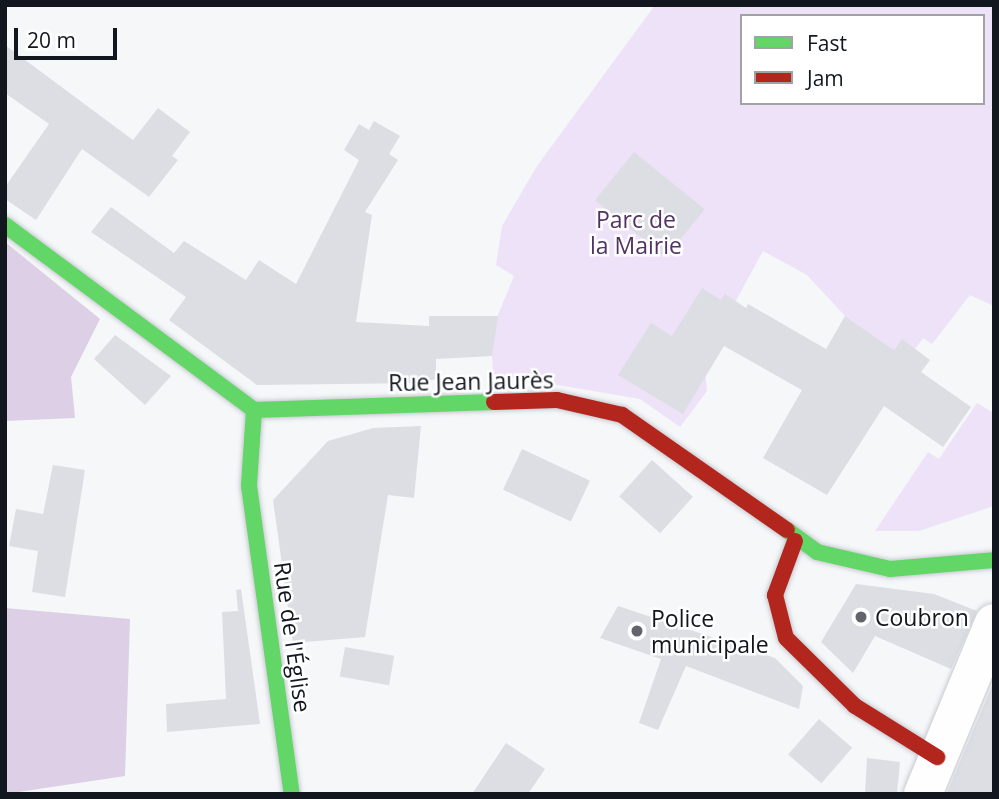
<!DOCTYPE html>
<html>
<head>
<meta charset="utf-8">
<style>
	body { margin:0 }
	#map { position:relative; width:999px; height:799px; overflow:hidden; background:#f5f7f9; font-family:"Open Sans",sans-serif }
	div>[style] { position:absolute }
	.green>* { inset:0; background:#ede2f7 }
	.forest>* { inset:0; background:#dccfe6 }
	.building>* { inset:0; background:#dcdee4; transform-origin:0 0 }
	.roads { filter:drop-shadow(0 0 2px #c7cacf) drop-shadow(0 0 2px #c7cacf) }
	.street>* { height:38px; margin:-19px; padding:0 19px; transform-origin:19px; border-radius:19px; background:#fefefe }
	.fast>* { height:16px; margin:-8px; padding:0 8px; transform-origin:8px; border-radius:8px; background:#63d668 }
	.jam>* { height:16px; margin:-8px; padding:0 8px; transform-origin:8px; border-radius:8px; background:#b3261e }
	.dots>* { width:19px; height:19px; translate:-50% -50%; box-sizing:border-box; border:4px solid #fff; border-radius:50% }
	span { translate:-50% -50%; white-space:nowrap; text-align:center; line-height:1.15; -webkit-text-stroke:5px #fff; paint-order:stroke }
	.park-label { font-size:23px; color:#523264 }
	.street-label { font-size:23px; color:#12171f }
	.poi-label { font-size:23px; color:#12171f }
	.left { translate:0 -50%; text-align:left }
	.frame { position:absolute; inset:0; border:7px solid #12171f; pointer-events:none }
	.legend { position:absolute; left:740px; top:14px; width:245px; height:91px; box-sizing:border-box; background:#fff; border:2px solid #a0a2a5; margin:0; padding:9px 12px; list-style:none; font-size:21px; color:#12171f }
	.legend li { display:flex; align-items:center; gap:14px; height:35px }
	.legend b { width:35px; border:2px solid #a0a2a5 }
	.scale { position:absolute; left:14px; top:28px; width:103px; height:32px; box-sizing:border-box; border:4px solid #12171f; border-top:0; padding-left:9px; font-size:21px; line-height:24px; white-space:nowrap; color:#12171f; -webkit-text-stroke:5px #fff; paint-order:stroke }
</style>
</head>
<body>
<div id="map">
	<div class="green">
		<i style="clip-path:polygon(evenodd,655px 5px,994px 5px,994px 306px,970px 295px,932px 344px,923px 338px,915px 349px,902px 340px,894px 350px,845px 316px,807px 275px,763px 251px,704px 359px,707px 391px,680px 427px,640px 399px,493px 374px,491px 332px,514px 276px,496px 265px,502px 226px,537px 166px,655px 5px,742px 16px,983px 16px,983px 103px,742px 103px,742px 16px)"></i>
		<i style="clip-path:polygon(977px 403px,994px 413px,994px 506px,919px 531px,875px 531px,928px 452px,939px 459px)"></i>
	</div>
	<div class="forest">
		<i style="clip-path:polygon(5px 242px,100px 319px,71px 377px,75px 418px,5px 421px)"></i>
		<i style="clip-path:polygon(5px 608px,130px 619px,125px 776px,5px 794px)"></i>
	</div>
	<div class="building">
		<i style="clip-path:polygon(5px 45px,133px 140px,158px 108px,190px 132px,172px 156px,178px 160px,149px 197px,82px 149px,36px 220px,5px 199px,5px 187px,49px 124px,5px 93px)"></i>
		<i style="clip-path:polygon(374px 121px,400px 136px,389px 154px,398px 160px,365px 212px,372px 215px,356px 322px,429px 326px,429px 316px,498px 316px,492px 356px,436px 359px,436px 379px,420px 383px,257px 385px,169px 320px,186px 297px,91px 232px,111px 207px,174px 253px,184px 241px,246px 280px,259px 260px,296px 284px,359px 160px,344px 150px,359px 124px,369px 130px)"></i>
		<i style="left:634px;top:152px;width:91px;height:62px;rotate:39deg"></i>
		<i style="clip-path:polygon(702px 288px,721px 300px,725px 294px,746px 308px,748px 304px,826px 349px,845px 316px,894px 350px,902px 339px,930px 360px,921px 372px,971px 407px,943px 447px,884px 406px,827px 495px,763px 458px,802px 390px,724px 346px,683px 414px,618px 375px,651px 323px,672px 336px)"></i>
		<i style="clip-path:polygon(115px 335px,171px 376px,145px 405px,94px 359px)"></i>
		<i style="clip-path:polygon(421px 426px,414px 498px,388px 495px,365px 637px,293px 643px,273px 500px,328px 441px,373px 428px)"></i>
		<i style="left:522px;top:449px;width:75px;height:45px;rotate:25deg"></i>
		<i style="left:652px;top:460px;width:55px;height:49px;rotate:42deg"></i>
		<i style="clip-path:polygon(53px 465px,85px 470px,65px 597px,32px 592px,38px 551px,9px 546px,16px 509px,43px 514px)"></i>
		<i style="clip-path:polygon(856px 584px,934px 594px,977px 611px,951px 669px,875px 636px,853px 673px,821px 642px)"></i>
		<i style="clip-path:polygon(241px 589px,260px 724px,167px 732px,166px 704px,226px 699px,222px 612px,238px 611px,236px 590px)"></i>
		<i style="clip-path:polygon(618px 606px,775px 658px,803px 686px,799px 709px,686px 666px,658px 730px,639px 723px,661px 659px,600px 638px)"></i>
		<i style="left:345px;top:647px;width:50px;height:30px;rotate:10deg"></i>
		<i style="clip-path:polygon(994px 681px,994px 794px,947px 794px,947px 793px)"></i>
		<i style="left:819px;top:719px;width:44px;height:47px;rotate:41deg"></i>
		<i style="clip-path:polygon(506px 743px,545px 769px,528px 794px,472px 794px)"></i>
		<i style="clip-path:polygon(867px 758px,900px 762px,897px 794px,865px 794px)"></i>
	</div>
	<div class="roads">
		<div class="street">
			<i style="left:923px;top:794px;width:185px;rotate:-67.5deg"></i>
		</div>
		<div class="fast">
			<i style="left:5px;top:225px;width:310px;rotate:36.6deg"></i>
			<i style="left:254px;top:410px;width:240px;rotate:-1.9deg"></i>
			<i style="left:254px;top:410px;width:76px;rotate:93.8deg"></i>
			<i style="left:249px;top:486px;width:311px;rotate:82.1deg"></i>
			<i style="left:787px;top:530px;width:37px;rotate:36deg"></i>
			<i style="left:817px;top:552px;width:75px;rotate:13.1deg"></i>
			<i style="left:890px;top:569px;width:104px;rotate:-4.9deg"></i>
		</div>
		<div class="jam">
			<i style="left:494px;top:402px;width:63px;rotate:-1.8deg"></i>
			<i style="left:557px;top:400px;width:67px;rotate:13deg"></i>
			<i style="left:622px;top:415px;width:201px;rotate:34.9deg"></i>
			<i style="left:795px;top:541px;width:58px;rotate:110.3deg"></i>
			<i style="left:775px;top:595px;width:44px;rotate:75.7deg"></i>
			<i style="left:786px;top:638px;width:97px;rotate:44.6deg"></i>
			<i style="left:855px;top:706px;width:97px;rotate:31.9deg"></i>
		</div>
	</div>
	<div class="dots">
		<i style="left:861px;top:617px;background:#61656b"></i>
		<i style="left:637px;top:631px;background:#61656b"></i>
	</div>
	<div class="park-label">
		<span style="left:636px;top:232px">Parc de<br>la Mairie</span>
	</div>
	<div class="street-label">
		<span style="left:471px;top:381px;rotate:-1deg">Rue Jean Jaurès</span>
		<span style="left:293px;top:637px;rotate:82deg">Rue de l'Église</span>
	</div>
	<div class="poi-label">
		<span class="left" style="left:875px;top:617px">Coubron</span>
		<span class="left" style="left:651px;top:631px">Police<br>municipale</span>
	</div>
	<div class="frame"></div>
	<ul class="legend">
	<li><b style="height:9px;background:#63d668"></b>Fast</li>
	<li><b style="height:9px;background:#b3261e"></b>Jam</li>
	</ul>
	<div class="scale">20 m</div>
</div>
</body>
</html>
